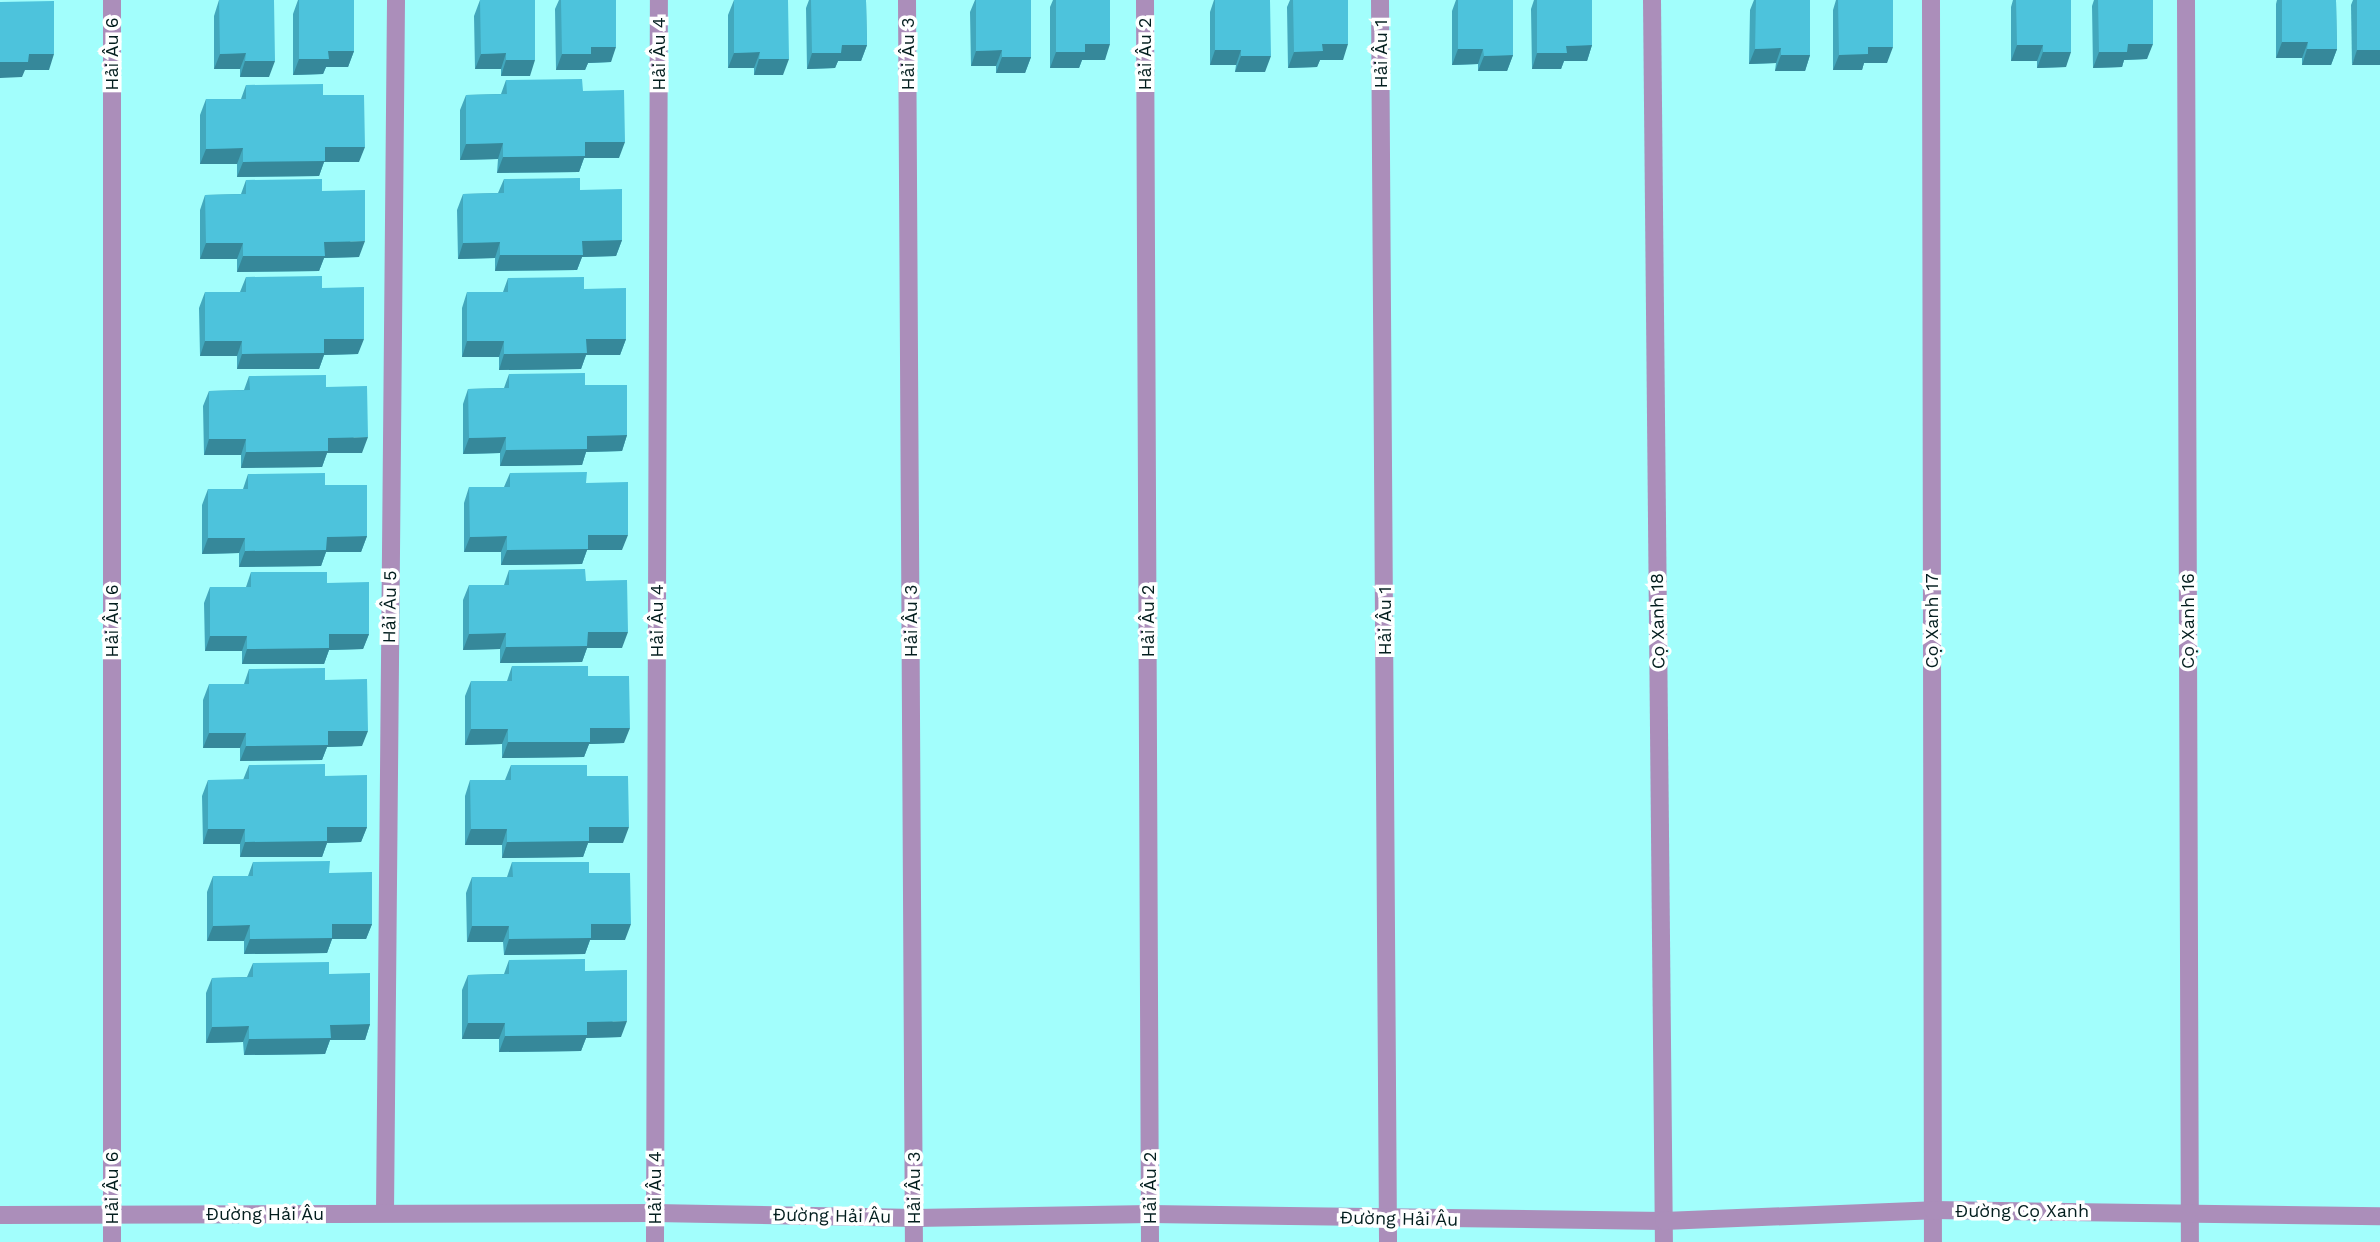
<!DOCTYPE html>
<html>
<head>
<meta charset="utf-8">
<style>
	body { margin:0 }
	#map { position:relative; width:2380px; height:1242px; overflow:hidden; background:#a2fefc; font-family:"Work Sans",sans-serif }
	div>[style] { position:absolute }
	.minor>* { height:18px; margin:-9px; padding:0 9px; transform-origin:9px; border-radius:9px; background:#ab8eba }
	.wall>* { inset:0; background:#42a8bd }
	.shaded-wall>* { inset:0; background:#36889a }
	.building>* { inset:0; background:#4dc3dc; transform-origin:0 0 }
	span { translate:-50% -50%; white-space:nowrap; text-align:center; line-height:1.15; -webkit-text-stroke:7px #fff; paint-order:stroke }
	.street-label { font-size:18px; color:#031e1e }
</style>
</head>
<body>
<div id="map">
	<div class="minor">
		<i style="left:112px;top:0;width:1242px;rotate:90deg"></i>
		<i style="left:907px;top:0;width:1242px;rotate:89.68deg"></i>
		<i style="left:1145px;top:0;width:1242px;rotate:89.77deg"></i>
		<i style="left:1380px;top:0;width:1242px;rotate:89.63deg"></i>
		<i style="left:1652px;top:0;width:1242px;rotate:89.45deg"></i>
		<i style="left:1931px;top:0;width:1242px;rotate:89.91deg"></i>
		<i style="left:2186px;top:0;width:1242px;rotate:89.82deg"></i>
		<i style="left:385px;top:1213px;width:1213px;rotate:-89.48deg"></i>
		<i style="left:0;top:1215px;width:655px;rotate:-0.17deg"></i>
		<i style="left:655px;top:1213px;width:260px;rotate:1.1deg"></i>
		<i style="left:915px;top:1218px;width:235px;rotate:-1deg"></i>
		<i style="left:1150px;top:1214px;width:514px;rotate:0.78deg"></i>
		<i style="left:1664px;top:1221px;width:269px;rotate:-2.3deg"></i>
		<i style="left:1933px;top:1210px;width:447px;rotate:0.8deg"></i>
		<i style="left:655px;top:1242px;width:1242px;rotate:-89.82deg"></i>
	</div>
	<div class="wall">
		<i style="clip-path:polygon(219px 0,269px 77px,240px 77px,240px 69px,214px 69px,214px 16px)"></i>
		<i style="clip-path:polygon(298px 0,354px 0,354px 51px,348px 67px,326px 67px,323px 74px,293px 75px,293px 14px)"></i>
		<i style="clip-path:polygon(480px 0,530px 76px,501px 76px,501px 69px,475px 69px,474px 16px)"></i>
		<i style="clip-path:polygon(559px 0,616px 0,611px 62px,588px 63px,585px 70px,556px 70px,555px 9px)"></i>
		<i style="clip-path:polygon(734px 0,783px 75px,754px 75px,754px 68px,728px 68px,728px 15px)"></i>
		<i style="clip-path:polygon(809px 0,866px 0,867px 45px,861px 61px,838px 61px,835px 68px,807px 69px,806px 8px)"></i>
		<i style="clip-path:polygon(975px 0,1031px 0,1031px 57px,1025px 73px,996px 73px,996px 66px,971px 66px,970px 12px)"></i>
		<i style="clip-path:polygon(1053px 0,1110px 0,1105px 60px,1082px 60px,1079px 68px,1050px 68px,1050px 7px)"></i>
		<i style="clip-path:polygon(1214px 0,1270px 0,1265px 72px,1235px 72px,1236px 65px,1210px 65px,1210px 12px)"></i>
		<i style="clip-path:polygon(1290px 0,1348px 0,1343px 60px,1320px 60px,1317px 67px,1288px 68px,1287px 7px)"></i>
		<i style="clip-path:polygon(1456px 0,1513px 0,1513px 55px,1507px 71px,1478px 71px,1478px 64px,1452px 65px,1452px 11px)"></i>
		<i style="clip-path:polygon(1534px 0,1592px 0,1592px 45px,1587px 61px,1564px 61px,1561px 69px,1532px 69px,1531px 9px)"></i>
		<i style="clip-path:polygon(1754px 0,1810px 0,1810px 55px,1805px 71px,1775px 71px,1776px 63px,1749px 64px,1750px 10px)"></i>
		<i style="clip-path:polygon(1836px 0,1893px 0,1887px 63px,1864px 63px,1862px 70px,1833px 70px,1833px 10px)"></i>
		<i style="clip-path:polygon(2013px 0,2071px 0,2066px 67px,2037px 68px,2037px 61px,2011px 61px,2011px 7px)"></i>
		<i style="clip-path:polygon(2094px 0,2153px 0,2147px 59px,2124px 60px,2122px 67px,2093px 68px,2092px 6px)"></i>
		<i style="clip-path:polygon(2277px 0,2336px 0,2337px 49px,2331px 65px,2302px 65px,2302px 58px,2276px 58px,2276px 4px)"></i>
		<i style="clip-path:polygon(2353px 0,2380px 0,2352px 65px,2351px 5px)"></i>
		<i style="clip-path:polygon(506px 80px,583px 91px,619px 158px,584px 158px,579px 172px,497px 173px,498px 159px,460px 160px,460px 110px,466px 95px,501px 94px)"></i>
		<i style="clip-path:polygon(246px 85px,323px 95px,359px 162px,324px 162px,319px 176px,237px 177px,237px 164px,200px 164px,200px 115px,206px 99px,241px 99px)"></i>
		<i style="clip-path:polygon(504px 179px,580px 190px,622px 240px,616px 256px,582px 257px,577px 270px,495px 271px,495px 258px,458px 259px,457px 210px,463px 194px,498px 193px)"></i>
		<i style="clip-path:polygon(246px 180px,322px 191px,359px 257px,324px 258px,319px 271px,237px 272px,237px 259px,200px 259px,200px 210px,205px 195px,241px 194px)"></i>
		<i style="clip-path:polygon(246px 277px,322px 288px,358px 354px,324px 355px,319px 369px,237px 369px,237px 356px,200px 356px,199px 308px,205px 292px,240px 292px)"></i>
		<i style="clip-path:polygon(508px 278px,584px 289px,626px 339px,620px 355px,586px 355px,581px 369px,499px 370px,499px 357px,462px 357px,462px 308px,467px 292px,503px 292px)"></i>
		<i style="clip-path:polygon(509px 374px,585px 385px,627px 435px,622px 451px,586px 452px,582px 465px,500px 466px,500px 453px,463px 454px,463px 404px,468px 389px,504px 388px)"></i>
		<i style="clip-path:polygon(249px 376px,326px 387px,362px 453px,327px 453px,322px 467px,241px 468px,241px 455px,204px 455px,203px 406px,209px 391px,244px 390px)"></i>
		<i style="clip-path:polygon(510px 473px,586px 483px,622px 550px,587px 550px,582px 564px,501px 565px,501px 552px,464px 552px,464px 503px,469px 487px,504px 487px)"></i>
		<i style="clip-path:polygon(248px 474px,325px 485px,367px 536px,361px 552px,326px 552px,321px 566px,239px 567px,239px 553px,202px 554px,202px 505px,208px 489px,243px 489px)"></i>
		<i style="clip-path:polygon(509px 570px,586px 581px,622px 648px,587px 648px,582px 662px,500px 663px,500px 649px,463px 650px,463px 600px,469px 585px,504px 585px)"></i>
		<i style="clip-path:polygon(251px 572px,327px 583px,369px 634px,363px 649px,329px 650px,324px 664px,242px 664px,242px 651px,205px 651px,204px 603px,210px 587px,246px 587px)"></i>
		<i style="clip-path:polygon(512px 666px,588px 676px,624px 743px,589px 744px,584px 757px,502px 758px,502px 744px,465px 745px,465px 696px,471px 681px,507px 681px)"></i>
		<i style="clip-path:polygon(249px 669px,325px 680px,362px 746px,327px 747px,322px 760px,240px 761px,240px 748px,203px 748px,203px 700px,209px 684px,244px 684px)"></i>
		<i style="clip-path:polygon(249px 765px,325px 776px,367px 827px,361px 842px,327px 843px,322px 857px,240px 857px,240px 844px,203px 844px,202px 796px,208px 780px,243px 780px)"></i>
		<i style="clip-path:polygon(511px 765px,587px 776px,623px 843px,588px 843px,583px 857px,502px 858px,502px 845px,465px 845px,465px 796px,470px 780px,505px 780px)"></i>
		<i style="clip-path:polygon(253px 862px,329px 873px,372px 924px,366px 939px,332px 939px,327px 953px,244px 954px,244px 941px,207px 941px,207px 892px,213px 876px,248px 876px)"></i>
		<i style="clip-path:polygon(512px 862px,589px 873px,625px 940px,590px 940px,585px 954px,504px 955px,503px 942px,467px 942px,466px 893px,472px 877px,507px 877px)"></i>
		<i style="clip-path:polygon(509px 960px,585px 971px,621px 1037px,586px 1038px,581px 1051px,499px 1052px,499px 1039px,462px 1039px,462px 990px,468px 975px,504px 974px)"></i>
		<i style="clip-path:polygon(253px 963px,329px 974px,370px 1024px,365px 1040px,330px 1040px,325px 1054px,244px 1055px,243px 1042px,206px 1043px,206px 993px,212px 978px,247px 977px)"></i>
	</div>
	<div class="shaded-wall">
		<i style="clip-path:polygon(2282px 42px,2308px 42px,2302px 58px,2276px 58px)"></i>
		<i style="clip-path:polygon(1085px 44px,1110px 44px,1105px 60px,1082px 60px,1079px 68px,1050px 68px,1056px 52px)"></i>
		<i style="clip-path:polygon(1322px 44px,1348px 44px,1343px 60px,1320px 60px,1317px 67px,1288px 68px,1294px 52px)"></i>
		<i style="clip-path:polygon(2128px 44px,2153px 44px,2147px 59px,2124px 60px,2122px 67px,2093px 68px,2099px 52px)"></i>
		<i style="clip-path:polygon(842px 45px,867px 45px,861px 61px,838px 61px,835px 68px,807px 69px,812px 53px)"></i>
		<i style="clip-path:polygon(1592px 45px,1587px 61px,1564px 61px,1561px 69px,1532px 69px,1537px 53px,1566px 46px)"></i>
		<i style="clip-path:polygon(2017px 45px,2043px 45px,2037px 61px,2011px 61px)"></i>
		<i style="clip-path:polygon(591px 47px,616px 47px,611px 62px,588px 63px,585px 70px,556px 70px,562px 54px)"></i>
		<i style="clip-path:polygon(1868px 47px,1893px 47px,1887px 63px,1864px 63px,1862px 70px,1833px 70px,1839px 55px)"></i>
		<i style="clip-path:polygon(1781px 48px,1776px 63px,1749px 64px,1755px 49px)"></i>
		<i style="clip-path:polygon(1458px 49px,1483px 49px,1478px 64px,1452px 65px)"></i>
		<i style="clip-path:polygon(2307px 49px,2337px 49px,2331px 65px,2302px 65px)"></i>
		<i style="clip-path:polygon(1002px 50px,996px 66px,971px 66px,976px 51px)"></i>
		<i style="clip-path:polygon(1215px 50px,1241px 50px,1236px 65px,1210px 65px)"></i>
		<i style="clip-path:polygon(2357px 50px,2380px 50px,2380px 65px,2352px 65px)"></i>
		<i style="clip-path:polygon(328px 51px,354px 51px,348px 67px,326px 67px,323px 74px,293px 75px,299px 59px)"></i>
		<i style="clip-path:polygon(760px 52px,754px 68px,728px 68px,734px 53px)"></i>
		<i style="clip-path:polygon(2043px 52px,2071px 52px,2066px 67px,2037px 68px)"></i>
		<i style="clip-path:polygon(246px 53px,240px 69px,214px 69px,220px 54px)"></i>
		<i style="clip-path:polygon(506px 53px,501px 69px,475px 69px,481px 54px)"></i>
		<i style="clip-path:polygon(29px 54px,54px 54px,49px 70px,25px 70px,22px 77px,0 78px,0 62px)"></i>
		<i style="clip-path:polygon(1513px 55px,1507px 71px,1478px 71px,1484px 56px)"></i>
		<i style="clip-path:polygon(1781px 55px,1810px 55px,1805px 71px,1775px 71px)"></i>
		<i style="clip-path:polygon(1241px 56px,1271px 56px,1265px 72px,1235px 72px)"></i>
		<i style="clip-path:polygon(1002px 57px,1031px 57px,1025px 73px,996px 73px)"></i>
		<i style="clip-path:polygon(759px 59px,789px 59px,783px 75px,754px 75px)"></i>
		<i style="clip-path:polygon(506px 60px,535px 60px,530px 76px,501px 76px)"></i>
		<i style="clip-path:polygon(245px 61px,275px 61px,269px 77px,240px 77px)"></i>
		<i style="clip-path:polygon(585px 142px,625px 142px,619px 158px,584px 158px,579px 172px,497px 173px,503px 157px)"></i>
		<i style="clip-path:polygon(503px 143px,498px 159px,460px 160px,466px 144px)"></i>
		<i style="clip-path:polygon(325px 147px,365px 147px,359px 162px,324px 162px,319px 176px,237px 177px,243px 162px)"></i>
		<i style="clip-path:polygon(243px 148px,237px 164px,200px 164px,206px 149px)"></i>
		<i style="clip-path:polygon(622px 240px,616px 256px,582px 257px,577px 270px,495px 271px,500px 255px,582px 241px)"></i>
		<i style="clip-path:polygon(365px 241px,359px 257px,324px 258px,319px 271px,237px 272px,243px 256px,324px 242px)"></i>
		<i style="clip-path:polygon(500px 242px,495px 258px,458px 259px,463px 243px)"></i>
		<i style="clip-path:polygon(206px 243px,243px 243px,237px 259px,200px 259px)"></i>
		<i style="clip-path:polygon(324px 339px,364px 339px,358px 354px,324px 355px,319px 369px,237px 369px,242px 354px)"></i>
		<i style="clip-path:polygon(586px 339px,626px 339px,620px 355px,586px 355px,581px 369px,499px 370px,504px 354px)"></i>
		<i style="clip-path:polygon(205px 341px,242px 341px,237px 356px,200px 356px)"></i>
		<i style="clip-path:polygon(467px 341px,504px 341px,499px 357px,462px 357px)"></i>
		<i style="clip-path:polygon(627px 435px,622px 451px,586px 452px,582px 465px,500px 466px,506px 450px,587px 436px)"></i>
		<i style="clip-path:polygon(368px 437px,362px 453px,327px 453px,322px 467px,241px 468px,246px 452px,328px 438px)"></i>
		<i style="clip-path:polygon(506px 437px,500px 453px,463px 454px,469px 438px)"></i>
		<i style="clip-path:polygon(209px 439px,246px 439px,241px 455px,204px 455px)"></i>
		<i style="clip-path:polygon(588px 535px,628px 535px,622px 550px,587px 550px,582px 564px,501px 565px,507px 550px)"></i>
		<i style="clip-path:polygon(367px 536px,361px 552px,326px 552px,321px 566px,239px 567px,245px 551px,327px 537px)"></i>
		<i style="clip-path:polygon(507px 536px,501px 552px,464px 552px,470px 537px)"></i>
		<i style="clip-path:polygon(208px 538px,245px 538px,239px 553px,202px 554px)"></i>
		<i style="clip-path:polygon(588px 632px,628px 632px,622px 648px,587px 648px,582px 662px,500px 663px,506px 647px)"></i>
		<i style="clip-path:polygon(506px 633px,500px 649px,463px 650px,469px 634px)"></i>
		<i style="clip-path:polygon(329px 634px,369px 634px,363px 649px,329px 650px,324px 664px,242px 664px,247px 649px)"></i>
		<i style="clip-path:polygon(210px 636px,247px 636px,242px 651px,205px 651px)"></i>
		<i style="clip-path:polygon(590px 728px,630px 728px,624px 743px,589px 744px,584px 757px,502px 758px,508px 742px)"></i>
		<i style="clip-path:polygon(471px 729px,508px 729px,502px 744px,465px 745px)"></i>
		<i style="clip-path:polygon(328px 731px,368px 731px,362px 746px,327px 747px,322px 760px,240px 761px,246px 746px)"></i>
		<i style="clip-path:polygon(209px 733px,246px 733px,240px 748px,203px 748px)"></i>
		<i style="clip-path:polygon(327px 827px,367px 827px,361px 842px,327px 843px,322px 857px,240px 857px,245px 842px)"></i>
		<i style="clip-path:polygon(589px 827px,629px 827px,623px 843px,588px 843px,583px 857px,502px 858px,507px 842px)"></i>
		<i style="clip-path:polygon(208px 829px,245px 829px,240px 844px,203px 844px)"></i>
		<i style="clip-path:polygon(471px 829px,507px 829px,502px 845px,465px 845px)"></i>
		<i style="clip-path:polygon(332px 924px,372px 924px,366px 939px,332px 939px,327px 953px,244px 954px,250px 939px)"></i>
		<i style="clip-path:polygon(591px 924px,631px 924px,625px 940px,590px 940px,585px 954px,504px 955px,509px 939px)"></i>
		<i style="clip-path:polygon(250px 925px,244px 941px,207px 941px,213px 926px)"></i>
		<i style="clip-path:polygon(472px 926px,509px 926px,503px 942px,467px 942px)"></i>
		<i style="clip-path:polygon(627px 1021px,621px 1037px,586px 1038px,581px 1051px,499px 1052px,505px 1036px,587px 1022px)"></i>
		<i style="clip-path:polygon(468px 1023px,505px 1023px,499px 1039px,462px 1039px)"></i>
		<i style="clip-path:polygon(370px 1024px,365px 1040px,330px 1040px,325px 1054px,244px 1055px,249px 1039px,330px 1025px)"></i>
		<i style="clip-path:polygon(249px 1026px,243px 1042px,206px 1043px,212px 1027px)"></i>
	</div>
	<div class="building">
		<i style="clip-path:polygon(219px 0,274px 0,275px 61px,245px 61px,246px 53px,220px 54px)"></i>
		<i style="clip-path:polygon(299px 0,354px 0,354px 51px,328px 51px,329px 59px,299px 59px)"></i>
		<i style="clip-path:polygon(480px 0,535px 0,535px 60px,506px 60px,506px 53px,481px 54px)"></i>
		<i style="clip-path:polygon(561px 0,616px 0,616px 47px,591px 47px,591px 54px,562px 54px)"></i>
		<i style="clip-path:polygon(734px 0,788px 0,789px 59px,759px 59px,760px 52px,734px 53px)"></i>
		<i style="clip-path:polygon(811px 0,866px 0,867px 45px,842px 45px,841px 53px,812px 53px)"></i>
		<i style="clip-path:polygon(976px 0,1031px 0,1031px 57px,1002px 57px,1002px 50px,976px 51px)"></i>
		<i style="clip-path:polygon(1056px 0,1110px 0,1110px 44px,1085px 44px,1085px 52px,1056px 52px)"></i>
		<i style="clip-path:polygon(1215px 0,1270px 0,1271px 56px,1241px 56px,1241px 50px,1215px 50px)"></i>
		<i style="clip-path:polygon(1293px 0,1348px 0,1348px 44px,1322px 44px,1323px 51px,1294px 52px)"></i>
		<i style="clip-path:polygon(1458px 0,1513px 0,1513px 55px,1484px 56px,1483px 49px,1458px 49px)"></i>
		<i style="clip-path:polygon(1537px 0,1592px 0,1592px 45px,1566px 46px,1567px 53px,1537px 53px)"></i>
		<i style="clip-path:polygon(1756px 0,1810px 0,1810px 55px,1781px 55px,1781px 48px,1755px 49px)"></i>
		<i style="clip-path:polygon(1838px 0,1893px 0,1893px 47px,1868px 47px,1868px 54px,1839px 55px)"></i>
		<i style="clip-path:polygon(2016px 0,2071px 0,2071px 52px,2043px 52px,2043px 45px,2017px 45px)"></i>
		<i style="clip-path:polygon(2098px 0,2153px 0,2153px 44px,2128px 44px,2127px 52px,2099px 52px)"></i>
		<i style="clip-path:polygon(2282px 0,2336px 0,2337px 49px,2307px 49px,2308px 42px,2282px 42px)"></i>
		<i style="left:2357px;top:0;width:23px;height:50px"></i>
		<i style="clip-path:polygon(54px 1px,54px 54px,29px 54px,28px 62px,0 62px,0 2px)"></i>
		<i style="clip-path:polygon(582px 79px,583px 91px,624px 90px,625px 142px,585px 142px,585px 156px,503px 157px,503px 143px,466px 144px,466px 95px,507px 94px,506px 80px)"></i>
		<i style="clip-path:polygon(323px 84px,323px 95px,364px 95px,365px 147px,325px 147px,325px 161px,243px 162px,243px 148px,206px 149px,206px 99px,246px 99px,246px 85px)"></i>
		<i style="clip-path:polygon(580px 178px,580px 190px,622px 189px,622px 240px,582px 241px,583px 255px,500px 255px,500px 242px,463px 243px,463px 194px,504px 193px,504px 179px)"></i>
		<i style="clip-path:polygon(322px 179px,322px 191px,365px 190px,365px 241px,324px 242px,325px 256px,243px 256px,243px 243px,206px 243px,205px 195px,246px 194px,246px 180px)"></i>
		<i style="clip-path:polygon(322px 276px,322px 288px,364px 287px,364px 339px,324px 339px,324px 353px,242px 354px,242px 341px,205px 341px,205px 292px,246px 292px,246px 277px)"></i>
		<i style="clip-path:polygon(584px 277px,584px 289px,626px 288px,626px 339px,586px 339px,587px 353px,504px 354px,504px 341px,467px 341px,467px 292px,508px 292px,508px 278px)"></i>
		<i style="clip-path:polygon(585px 373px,585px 385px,627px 385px,627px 435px,587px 436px,587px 449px,506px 450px,506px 437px,469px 438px,468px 389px,509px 388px,509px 374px)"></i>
		<i style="clip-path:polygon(326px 375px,326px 387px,367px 386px,368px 437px,328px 438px,328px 451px,246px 452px,246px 439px,209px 439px,209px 391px,250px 390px,249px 376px)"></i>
		<i style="clip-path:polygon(587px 472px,586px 483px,628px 482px,628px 535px,588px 535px,588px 549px,507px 550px,507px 536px,470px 537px,469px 487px,510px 487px,510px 473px)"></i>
		<i style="clip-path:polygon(325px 473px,325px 485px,367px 485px,367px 536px,327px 537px,326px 550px,245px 551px,245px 538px,208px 538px,208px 489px,248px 489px,248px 474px)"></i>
		<i style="clip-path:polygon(585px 569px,586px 581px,627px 580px,628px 632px,588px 632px,587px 646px,506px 647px,506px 633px,469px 634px,469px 585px,509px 585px,509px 570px)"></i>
		<i style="clip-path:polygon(251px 572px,327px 572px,327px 583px,369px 582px,369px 634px,329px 634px,329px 648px,247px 649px,247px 636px,210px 636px,210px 587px,251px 587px)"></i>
		<i style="clip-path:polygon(512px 666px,588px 666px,588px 676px,629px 676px,630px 728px,590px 728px,590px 742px,508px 742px,508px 729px,471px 729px,471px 681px,512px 681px)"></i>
		<i style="clip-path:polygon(325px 668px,325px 680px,367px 679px,368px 731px,328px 731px,328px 745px,246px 746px,246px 733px,209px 733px,209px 684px,249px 684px,249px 669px)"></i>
		<i style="clip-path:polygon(325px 764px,325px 776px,367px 775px,367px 827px,327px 827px,327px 841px,245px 842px,245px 829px,208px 829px,208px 780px,249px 779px,249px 765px)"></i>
		<i style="clip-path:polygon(511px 765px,587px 765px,587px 776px,628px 776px,629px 827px,589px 827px,589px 841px,507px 842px,507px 829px,471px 829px,470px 780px,511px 780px)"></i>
		<i style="clip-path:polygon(330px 861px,329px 873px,372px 872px,372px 924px,332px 924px,332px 938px,250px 939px,250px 925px,213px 926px,213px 876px,253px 876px,253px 862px)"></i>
		<i style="clip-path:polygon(512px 862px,589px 862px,589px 873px,630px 873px,631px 924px,591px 924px,591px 938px,509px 939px,509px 926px,472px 926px,472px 877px,513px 877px)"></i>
		<i style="clip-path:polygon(585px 959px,585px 971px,627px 970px,627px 1021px,587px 1022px,587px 1035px,505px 1036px,505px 1023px,468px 1023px,468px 975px,509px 974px,509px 960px)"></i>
		<i style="clip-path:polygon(329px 962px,329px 974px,370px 973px,370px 1024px,330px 1025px,331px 1038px,249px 1039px,249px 1026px,212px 1027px,212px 978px,253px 977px,253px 963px)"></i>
	</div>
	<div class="street-label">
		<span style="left:112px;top:54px;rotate:-90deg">Hải Âu 6</span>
		<span style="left:659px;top:54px;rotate:-90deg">Hải Âu 4</span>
		<span style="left:908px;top:54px;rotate:-90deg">Hải Âu 3</span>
		<span style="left:1145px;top:54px;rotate:-90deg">Hải Âu 2</span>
		<span style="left:1381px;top:54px;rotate:-90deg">Hải Âu 1</span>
		<span style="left:390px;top:607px;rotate:-89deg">Hải Âu 5</span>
		<span style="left:112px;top:621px;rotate:-90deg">Hải Âu 6</span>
		<span style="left:657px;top:621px;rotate:-90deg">Hải Âu 4</span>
		<span style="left:911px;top:621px;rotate:-90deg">Hải Âu 3</span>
		<span style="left:1148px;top:621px;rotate:-90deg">Hải Âu 2</span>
		<span style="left:1385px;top:621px;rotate:-90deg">Hải Âu 1</span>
		<span style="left:1658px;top:621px;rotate:-91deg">Cọ Xanh 18</span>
		<span style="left:1932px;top:621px;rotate:-90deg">Cọ Xanh 17</span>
		<span style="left:2188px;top:621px;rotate:-90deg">Cọ Xanh 16</span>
		<span style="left:112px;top:1188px;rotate:-90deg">Hải Âu 6</span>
		<span style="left:655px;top:1188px;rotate:-90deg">Hải Âu 4</span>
		<span style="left:914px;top:1188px;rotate:-90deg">Hải Âu 3</span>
		<span style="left:1150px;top:1188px;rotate:-90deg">Hải Âu 2</span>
		<span style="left:2022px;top:1211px">Đường Cọ Xanh</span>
		<span style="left:265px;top:1214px">Đường Hải Âu</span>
		<span style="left:832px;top:1216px;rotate:1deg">Đường Hải Âu</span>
		<span style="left:1399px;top:1219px;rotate:1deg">Đường Hải Âu</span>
	</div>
</div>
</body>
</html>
